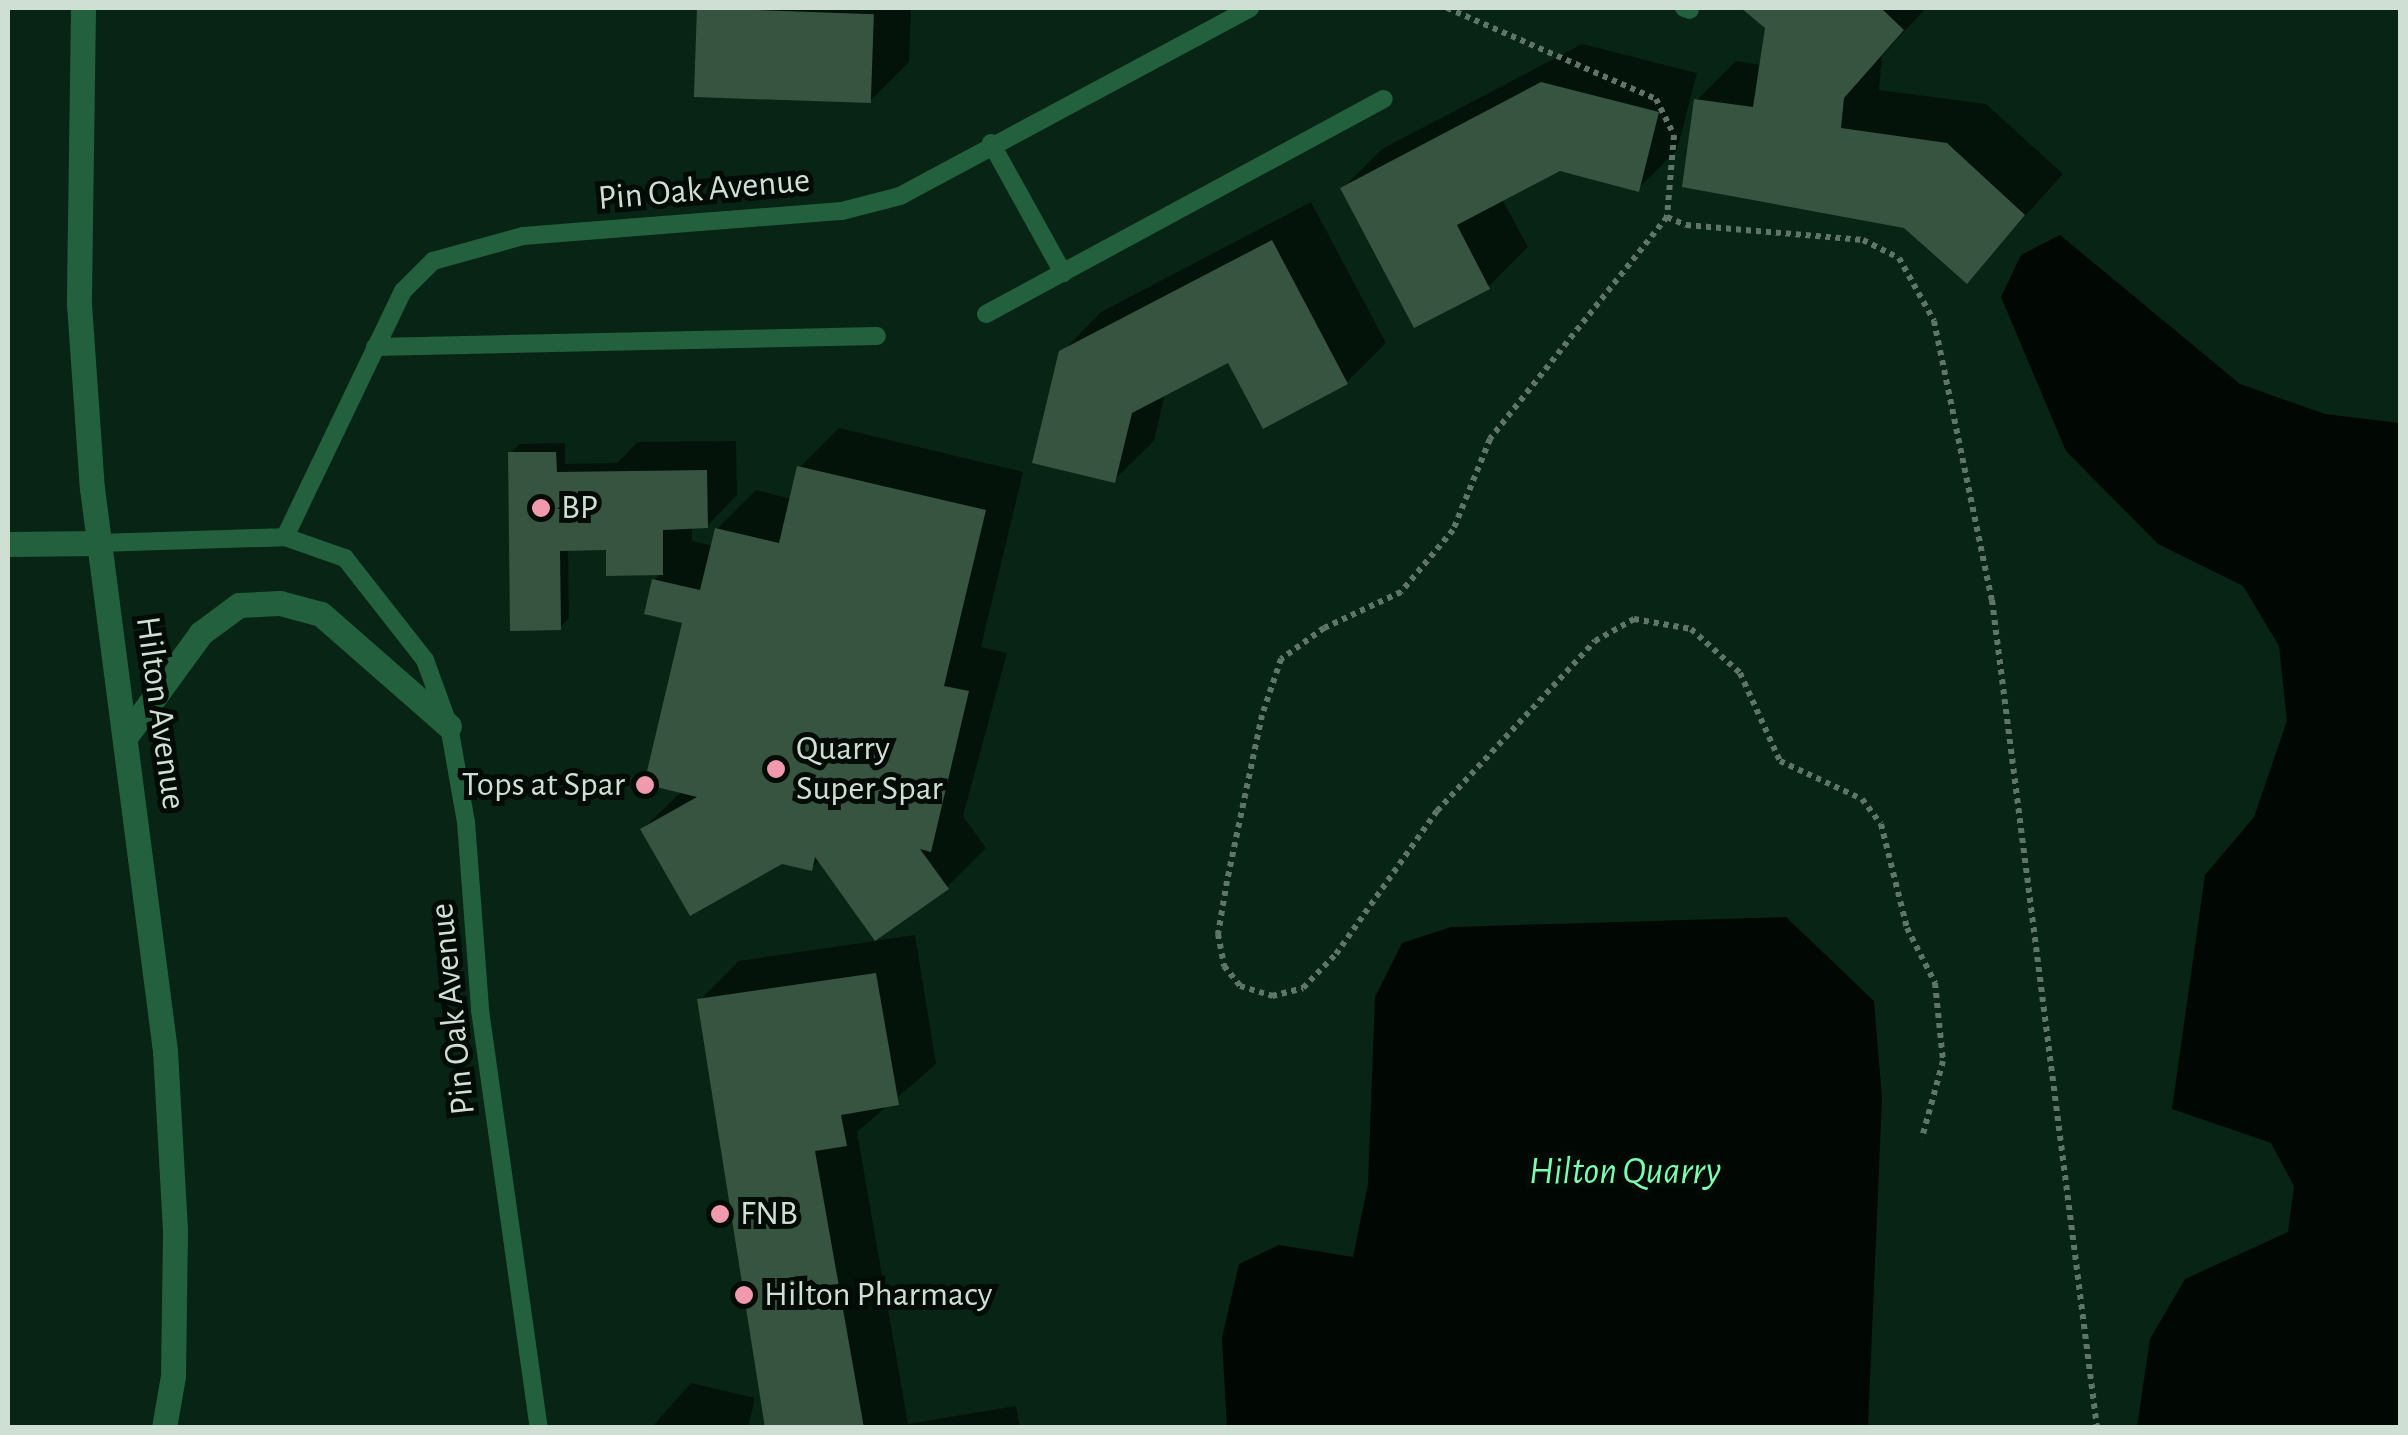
<!DOCTYPE html>
<html>
<head>
<meta charset="utf-8">
<style>
	body { margin:0 }
	#map { position:relative; width:2408px; height:1435px; overflow:hidden; background:#082414; font-family:"Alegreya Sans",sans-serif }
	div>[style] { position:absolute }
	.water>* { inset:0; background:#010803 }
	.shadow>* { inset:0; background:#0007 }
	.building>* { inset:0; background:#375441; transform-origin:0 0 }
	.path>* { height:6px; margin-top:-3px; transform-origin:0; background:repeating-linear-gradient(90deg,#5e7567 0 5px,transparent 0 10px) }
	.service>* { height:18px; margin:-9px; padding:0 9px; transform-origin:9px; border-radius:9px; background:#23603e }
	.minor>* { height:25px; margin:-12.5px; padding:0 12.5px; transform-origin:12.5px; border-radius:12.5px; background:#23603e }
	.tertiary>* { height:25px; margin:-12.5px; padding:0 12.5px; transform-origin:12.5px; border-radius:12.5px; background:#23603e }
	.dots>* { width:28px; height:28px; translate:-50% -50%; box-sizing:border-box; border:5px solid #020b05; border-radius:50% }
	span { translate:-50% -50%; white-space:nowrap; text-align:center; line-height:1.15; -webkit-text-stroke:10px #020b05; paint-order:stroke }
	.street-label { font-size:35px; color:#cfdfd4 }
	.poi-label { font-size:35px; color:#cfdfd4 }
	.left { translate:0 -50%; text-align:left }
	.right { translate:-100% -50%; text-align:right }
	.water-label { font-size:38px; color:#7cffb2; font-style:italic }
	.frame { position:absolute; inset:0; border:10px solid #cfdfd4; pointer-events:none }
</style>
</head>
<body>
<div id="map">
	<div class="water">
		<i style="clip-path:polygon(2060px 235px,2240px 384px,2325px 414px,2400px 423px,2400px 1427px,2137px 1427px,2150px 1339px,2185px 1279px,2288px 1232px,2294px 1186px,2271px 1143px,2172px 1109px,2205px 875px,2254px 817px,2287px 721px,2279px 646px,2243px 586px,2158px 544px,2066px 451px,2001px 297px,2021px 255px)"></i>
		<i style="clip-path:polygon(1786px 917px,1874px 1001px,1882px 1098px,1868px 1427px,1227px 1427px,1222px 1338px,1239px 1264px,1279px 1245px,1353px 1257px,1368px 1184px,1375px 997px,1402px 943px,1451px 927px)"></i>
	</div>
	<div class="shadow">
		<i style="clip-path:polygon(699px 8px,911px 8px,909px 62px,870px 101px,696px 95px)"></i>
		<i style="clip-path:polygon(1745px 8px,1926px 8px,1882px 56px,1879px 90px,1986px 104px,2063px 174px,1967px 280px,1906px 226px,1697px 100px,1736px 61px,1762px 65px,1768px 27px)"></i>
		<i style="clip-path:polygon(1582px 44px,1697px 73px,1677px 150px,1638px 189px,1559px 169px,1502px 199px,1528px 247px,1489px 286px,1416px 325px,1343px 188px,1382px 149px)"></i>
		<i style="clip-path:polygon(1311px 202px,1386px 343px,1347px 382px,1229px 360px,1165px 393px,1154px 441px,1114px 480px,1062px 352px,1101px 312px)"></i>
		<i style="clip-path:polygon(839px 428px,1023px 472px,981px 647px,1007px 653px,963px 816px,986px 848px,947px 887px,820px 860px,811px 868px,643px 829px,682px 791px,685px 621px,655px 580px,663px 572px,608px 548px,568px 548px,569px 618px,560px 628px,510px 453px,520px 444px,565px 443px,565px 464px,617px 463px,638px 442px,736px 441px,737px 495px,707px 526px,692px 526px,692px 541px,713px 546px,717px 529px,756px 490px,792px 499px,800px 467px)"></i>
		<i style="clip-path:polygon(915px 935px,936px 1064px,857px 1132px,908px 1424px,1016px 1406px,1020px 1428px,768px 1428px,700px 1000px,739px 961px)"></i>
		<i style="clip-path:polygon(691px 1383px,755px 1398px,748px 1428px,651px 1428px)"></i>
	</div>
	<div class="building">
		<i style="left:697px;top:8px;width:177px;height:89px;rotate:2deg"></i>
		<i style="clip-path:polygon(1741px 8px,1881px 8px,1904px 30px,1844px 98px,1841px 128px,1947px 143px,2025px 215px,1967px 284px,1904px 228px,1682px 187px,1694px 99px,1753px 107px,1765px 28px)"></i>
		<i style="clip-path:polygon(1541px 82px,1659px 112px,1639px 192px,1560px 171px,1457px 225px,1490px 289px,1414px 328px,1340px 188px)"></i>
		<i style="clip-path:polygon(1272px 240px,1348px 384px,1263px 429px,1228px 363px,1132px 413px,1115px 483px,1032px 463px,1059px 351px)"></i>
		<i style="clip-path:polygon(508px 452px,556px 452px,557px 472px,707px 470px,708px 528px,663px 530px,663px 575px,606px 576px,606px 550px,560px 551px,561px 630px,510px 631px)"></i>
		<i style="clip-path:polygon(797px 466px,986px 510px,944px 686px,969px 691px,931px 852px,920px 849px,949px 889px,875px 941px,815px 857px,812px 871px,782px 864px,690px 916px,640px 829px,697px 797px,644px 784px,682px 623px,644px 614px,652px 579px,700px 590px,715px 528px,779px 543px)"></i>
		<i style="clip-path:polygon(876px 973px,899px 1105px,841px 1115px,847px 1146px,815px 1151px,864px 1428px,765px 1428px,697px 999px)"></i>
	</div>
	<div class="path">
		<i style="left:1447px;top:8px;width:228px;rotate:23.5deg"></i>
		<i style="left:1656px;top:99px;width:40px;rotate:63.4deg"></i>
		<i style="left:1674px;top:135px;width:82px;rotate:94.9deg"></i>
		<i style="left:1667px;top:217px;width:21px;rotate:23deg"></i>
		<i style="left:1686px;top:225px;width:178px;rotate:4.8deg"></i>
		<i style="left:1863px;top:240px;width:40px;rotate:26.6deg"></i>
		<i style="left:1899px;top:258px;width:72px;rotate:60.9deg"></i>
		<i style="left:1934px;top:321px;width:285px;rotate:78.3deg"></i>
		<i style="left:1992px;top:600px;width:835px;rotate:82.77deg"></i>
		<i style="left:1667px;top:217px;width:284px;rotate:128.6deg"></i>
		<i style="left:1490px;top:439px;width:98px;rotate:112.1deg"></i>
		<i style="left:1453px;top:530px;width:81px;rotate:130deg"></i>
		<i style="left:1401px;top:592px;width:85px;rotate:154.9deg"></i>
		<i style="left:1324px;top:628px;width:53px;rotate:144.2deg"></i>
		<i style="left:1281px;top:659px;width:59px;rotate:108.7deg"></i>
		<i style="left:1262px;top:715px;width:170px;rotate:101.9deg"></i>
		<i style="left:1227px;top:881px;width:54px;rotate:99.6deg"></i>
		<i style="left:1218px;top:934px;width:33px;rotate:79deg"></i>
		<i style="left:1224px;top:966px;width:26px;rotate:51deg"></i>
		<i style="left:1240px;top:986px;width:34px;rotate:17deg"></i>
		<i style="left:1272px;top:996px;width:32px;rotate:-14deg"></i>
		<i style="left:1303px;top:988px;width:47px;rotate:-45.9deg"></i>
		<i style="left:1336px;top:954px;width:175px;rotate:-54.8deg"></i>
		<i style="left:1437px;top:811px;width:232px;rotate:-47.1deg"></i>
		<i style="left:1595px;top:641px;width:45px;rotate:-29.4deg"></i>
		<i style="left:1634px;top:619px;width:58px;rotate:10deg"></i>
		<i style="left:1691px;top:629px;width:66px;rotate:41.9deg"></i>
		<i style="left:1740px;top:673px;width:97px;rotate:65.6deg"></i>
		<i style="left:1780px;top:761px;width:90px;rotate:24.9deg"></i>
		<i style="left:1862px;top:799px;width:31px;rotate:53deg"></i>
		<i style="left:1881px;top:824px;width:107px;rotate:76deg"></i>
		<i style="left:1907px;top:928px;width:62px;rotate:63deg"></i>
		<i style="left:1935px;top:983px;width:78px;rotate:84.1deg"></i>
		<i style="left:1943px;top:1061px;width:80px;rotate:105.3deg"></i>
	</div>
	<div class="service">
		<i style="left:1684px;top:8px;width:6px;rotate:18deg"></i>
		<i style="left:991px;top:143px;width:149px;rotate:61deg"></i>
		<i style="left:986px;top:314px;width:452px;rotate:-28.4deg"></i>
		<i style="left:375px;top:347px;width:502px;rotate:-1.26deg"></i>
		<i style="left:285px;top:537px;width:273px;rotate:-64.4deg"></i>
		<i style="left:403px;top:291px;width:42px;rotate:-45deg"></i>
		<i style="left:433px;top:261px;width:93px;rotate:-15.5deg"></i>
		<i style="left:523px;top:236px;width:320px;rotate:-4.5deg"></i>
		<i style="left:842px;top:211px;width:60px;rotate:-14.5deg"></i>
		<i style="left:900px;top:196px;width:397px;rotate:-28.2deg"></i>
		<i style="left:99px;top:543px;width:186px;rotate:-1.8deg"></i>
		<i style="left:285px;top:537px;width:64px;rotate:19.3deg"></i>
		<i style="left:345px;top:558px;width:130px;rotate:51.9deg"></i>
		<i style="left:425px;top:660px;width:70px;rotate:70deg"></i>
		<i style="left:449px;top:726px;width:97px;rotate:80deg"></i>
		<i style="left:466px;top:822px;width:189px;rotate:85.7deg"></i>
		<i style="left:480px;top:1010px;width:422px;rotate:82deg"></i>
	</div>
	<div class="minor">
		<i style="left:8px;top:544px;width:91px;rotate:-0.6deg"></i>
	</div>
	<div class="tertiary">
		<i style="left:83px;top:8px;width:296px;rotate:90.8deg"></i>
		<i style="left:79px;top:304px;width:184px;rotate:86deg"></i>
		<i style="left:92px;top:488px;width:568px;rotate:82.61deg"></i>
		<i style="left:165px;top:1051px;width:180px;rotate:86.8deg"></i>
		<i style="left:175px;top:1231px;width:145px;rotate:90.8deg"></i>
		<i style="left:173px;top:1376px;width:53px;rotate:99.8deg"></i>
		<i style="left:129px;top:732px;width:122px;rotate:-54deg"></i>
		<i style="left:201px;top:633px;width:47px;rotate:-36.4deg"></i>
		<i style="left:239px;top:605px;width:41px;rotate:-2.8deg"></i>
		<i style="left:280px;top:603px;width:42px;rotate:15deg"></i>
		<i style="left:321px;top:614px;width:170px;rotate:41.2deg"></i>
	</div>
	<div class="dots">
		<i style="left:541px;top:508px;background:#f29aad"></i>
		<i style="left:776px;top:769px;background:#f29aad"></i>
		<i style="left:645px;top:785px;background:#f29aad"></i>
		<i style="left:720px;top:1214px;background:#f29aad"></i>
		<i style="left:744px;top:1295px;background:#f29aad"></i>
	</div>
	<div class="street-label">
		<span style="left:704px;top:190px;rotate:-5deg">Pin Oak Avenue</span>
		<span style="left:160px;top:713px;rotate:82deg">Hilton Avenue</span>
		<span style="left:453px;top:1009px;rotate:-96deg">Pin Oak Avenue</span>
	</div>
	<div class="poi-label">
		<span class="left" style="left:561px;top:508px">BP</span>
		<span class="left" style="left:796px;top:769px">Quarry<br>Super Spar</span>
		<span class="right" style="left:625px;top:785px">Tops at Spar</span>
		<span class="left" style="left:740px;top:1214px">FNB</span>
		<span class="left" style="left:764px;top:1295px">Hilton Pharmacy</span>
	</div>
	<div class="water-label">
		<span style="left:1625px;top:1173px">Hilton Quarry</span>
	</div>
	<div class="frame"></div>
</div>
</body>
</html>
